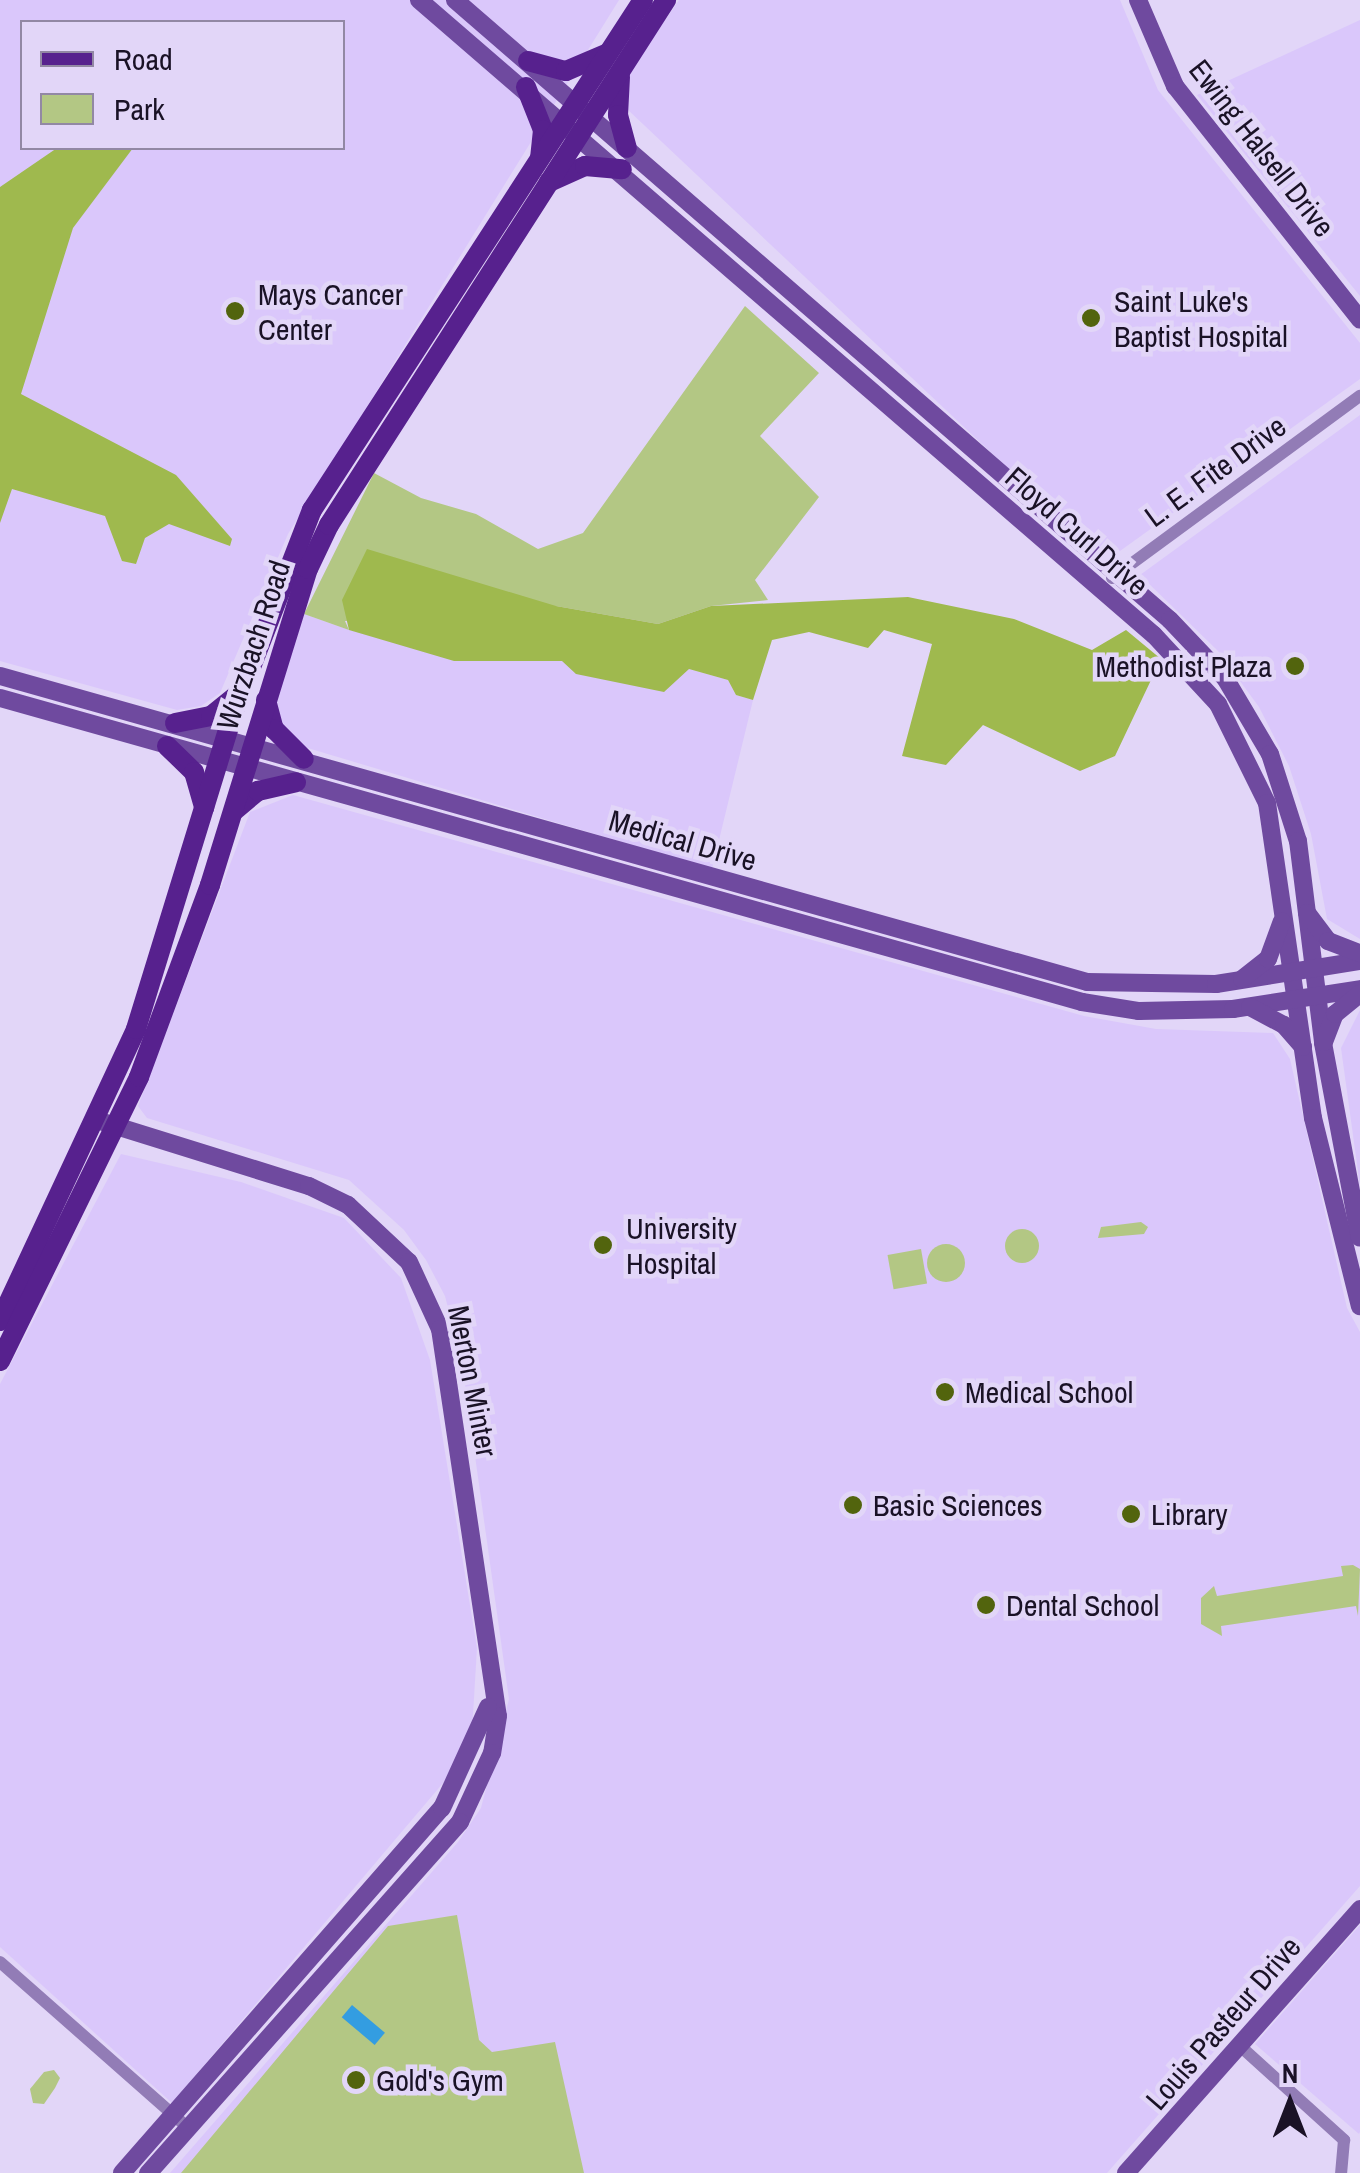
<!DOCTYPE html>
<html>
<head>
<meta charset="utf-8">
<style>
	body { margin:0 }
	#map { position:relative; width:1360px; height:2173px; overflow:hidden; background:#e2d6f8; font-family:"Archivo Narrow",sans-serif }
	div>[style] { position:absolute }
	.built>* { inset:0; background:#dac7fb }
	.green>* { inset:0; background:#b3c784; transform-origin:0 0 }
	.round { border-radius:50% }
	.forest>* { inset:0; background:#9fb94e }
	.water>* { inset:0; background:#339de1; transform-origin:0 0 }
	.street>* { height:12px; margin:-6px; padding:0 6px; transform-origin:6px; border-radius:6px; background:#927cb6 }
	.secondary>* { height:18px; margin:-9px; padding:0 9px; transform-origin:9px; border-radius:9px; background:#6f4a9f }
	.primary>* { height:20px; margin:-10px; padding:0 10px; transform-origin:10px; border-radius:10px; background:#57218e }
	.dots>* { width:28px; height:28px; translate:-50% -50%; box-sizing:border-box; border:5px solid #e2d6f8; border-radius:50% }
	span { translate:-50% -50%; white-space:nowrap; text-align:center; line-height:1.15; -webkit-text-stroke:9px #e2d6f8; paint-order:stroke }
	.street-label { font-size:30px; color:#1a1226 }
	.poi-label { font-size:30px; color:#1a1226 }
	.left { translate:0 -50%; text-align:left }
	.right { translate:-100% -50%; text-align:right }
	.legend { position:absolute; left:20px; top:20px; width:325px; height:130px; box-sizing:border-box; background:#e2d6f8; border:2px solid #9288a4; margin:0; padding:12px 18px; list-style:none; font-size:30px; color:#1a1226 }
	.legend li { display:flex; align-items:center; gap:20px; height:50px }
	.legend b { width:50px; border:2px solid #9288a4 }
	.north { position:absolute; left:1240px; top:2053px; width:100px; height:100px; -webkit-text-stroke:8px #e2d6f8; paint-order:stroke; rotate:0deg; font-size:28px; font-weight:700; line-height:40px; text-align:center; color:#1a1226 }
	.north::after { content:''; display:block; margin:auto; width:35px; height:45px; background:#1a1226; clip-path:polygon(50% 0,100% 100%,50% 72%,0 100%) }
</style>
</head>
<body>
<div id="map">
	<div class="built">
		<i style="clip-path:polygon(evenodd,0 0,619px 0,288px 534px,220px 693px,201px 706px,177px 710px,0 661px,0 0,22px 22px,342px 22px,342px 148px,22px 148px,22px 22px)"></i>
		<i style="clip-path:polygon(679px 0,1120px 0,1158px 90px,1360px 343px,1360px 379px,1106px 561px,627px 109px,625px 78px)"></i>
		<i style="clip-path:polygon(1360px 20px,1360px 296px,1197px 95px)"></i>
		<i style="clip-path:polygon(1360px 415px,1360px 939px,1327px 919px,1311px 834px,1289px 766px,1259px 707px,1218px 651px,1140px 575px)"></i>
		<i style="clip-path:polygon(304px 614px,349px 630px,547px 660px,689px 669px,728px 680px,736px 695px,753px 700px,712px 869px,301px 746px,284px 735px,272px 702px)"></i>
		<i style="clip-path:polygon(293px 795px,1084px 1016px,1156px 1029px,1273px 1033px,1290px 1059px,1347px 1308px,1360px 1332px,1360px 1886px,1107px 2173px,170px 2173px,458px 1842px,481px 1808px,509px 1699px,462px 1363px,445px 1296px,426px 1260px,404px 1230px,349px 1180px,147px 1118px,138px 1106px,250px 812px)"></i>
		<i style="clip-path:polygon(1360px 1010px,1360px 1186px,1341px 1048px)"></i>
		<i style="clip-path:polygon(121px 1154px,241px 1182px,344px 1218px,401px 1278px,430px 1360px,477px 1648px,472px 1731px,449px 1776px,172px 2103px,0 1947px,0 1384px)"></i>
		<i style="clip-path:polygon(1360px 1925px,1360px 2132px,1359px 2134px,1255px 2044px)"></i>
	</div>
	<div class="green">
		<i style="clip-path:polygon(745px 306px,819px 373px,760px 436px,819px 497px,755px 580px,768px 600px,711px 606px,658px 624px,556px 606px,345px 621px,349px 630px,304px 614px,374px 473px,421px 498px,476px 514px,538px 549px,583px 533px)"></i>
		<i style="clip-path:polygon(1141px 1222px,1148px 1227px,1144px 1234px,1098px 1238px,1101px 1227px)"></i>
		<i class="round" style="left:1005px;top:1229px;width:34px;height:34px"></i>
		<i class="round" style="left:927px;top:1244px;width:38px;height:38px"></i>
		<i style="left:921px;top:1249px;width:35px;height:34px;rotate:80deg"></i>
		<i style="clip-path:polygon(1353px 1565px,1360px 1569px,1358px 1616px,1356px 1606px,1221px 1626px,1222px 1636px,1201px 1624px,1201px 1598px,1214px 1586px,1217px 1596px,1343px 1576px,1341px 1566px)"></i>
		<i style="clip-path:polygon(457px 1915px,479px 2040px,492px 2052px,555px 2042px,584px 2173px,181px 2173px,388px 1926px)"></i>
		<i style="clip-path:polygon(54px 2070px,60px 2078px,55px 2088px,44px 2104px,33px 2103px,30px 2089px,44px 2072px)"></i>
	</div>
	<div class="forest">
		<i style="clip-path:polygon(57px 148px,133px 148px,73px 228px,21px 394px,176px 475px,232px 539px,230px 546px,169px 524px,145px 538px,136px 564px,122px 561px,105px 516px,12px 489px,0 523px,0 187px)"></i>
		<i style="clip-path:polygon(367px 549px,556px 606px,658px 624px,711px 606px,908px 597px,1014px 619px,1092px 650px,1126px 630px,1161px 659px,1115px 756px,1080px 771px,983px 725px,946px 765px,902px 756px,932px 644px,884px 630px,868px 648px,809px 632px,772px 640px,753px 700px,736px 695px,728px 680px,689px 669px,664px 692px,576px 674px,562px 661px,454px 661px,349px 630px,342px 600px)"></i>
	</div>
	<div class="water">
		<i style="left:352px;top:2005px;width:43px;height:16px;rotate:40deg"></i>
	</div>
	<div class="street">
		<i style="left:1112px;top:578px;width:308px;rotate:-36.3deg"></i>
		<i style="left:0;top:1962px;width:251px;rotate:41.4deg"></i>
		<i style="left:1239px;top:2045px;width:142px;rotate:42.1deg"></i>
		<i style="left:1344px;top:2140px;width:33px;rotate:95deg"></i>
	</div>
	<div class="secondary">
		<i style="left:419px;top:0;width:971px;rotate:40.83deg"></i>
		<i style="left:1154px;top:635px;width:94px;rotate:47.2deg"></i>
		<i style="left:1218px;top:704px;width:110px;rotate:63.7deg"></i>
		<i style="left:1267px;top:803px;width:318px;rotate:81.7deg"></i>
		<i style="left:1313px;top:1118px;width:194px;rotate:76deg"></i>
		<i style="left:455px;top:0;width:946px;rotate:40.93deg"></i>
		<i style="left:1170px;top:620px;width:80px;rotate:46.5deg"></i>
		<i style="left:1225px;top:678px;width:88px;rotate:59.4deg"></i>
		<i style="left:1270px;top:754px;width:91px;rotate:72.2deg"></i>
		<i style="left:1298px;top:841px;width:204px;rotate:82.9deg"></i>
		<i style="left:1323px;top:1043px;width:198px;rotate:79.3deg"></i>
		<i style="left:1138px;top:0;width:94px;rotate:66.7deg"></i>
		<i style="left:1175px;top:86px;width:298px;rotate:51.6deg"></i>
		<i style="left:0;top:676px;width:1129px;rotate:15.72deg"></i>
		<i style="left:1087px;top:982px;width:129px;rotate:0.9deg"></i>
		<i style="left:1216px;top:984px;width:146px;rotate:-9.1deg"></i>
		<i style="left:0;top:698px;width:1124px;rotate:15.69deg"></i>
		<i style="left:1082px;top:1002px;width:58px;rotate:9deg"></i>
		<i style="left:1139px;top:1011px;width:94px;rotate:-1.2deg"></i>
		<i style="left:1233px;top:1009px;width:129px;rotate:-8.9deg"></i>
		<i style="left:1307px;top:913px;width:35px;rotate:53deg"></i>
		<i style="left:1328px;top:941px;width:34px;rotate:21deg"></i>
		<i style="left:1242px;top:979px;width:33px;rotate:-38deg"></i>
		<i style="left:1268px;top:959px;width:40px;rotate:-69.8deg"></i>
		<i style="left:1250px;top:1007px;width:38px;rotate:28deg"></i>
		<i style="left:1284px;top:1025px;width:29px;rotate:49deg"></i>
		<i style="left:1324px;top:1042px;width:30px;rotate:-69deg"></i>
		<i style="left:1335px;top:1014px;width:32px;rotate:-39deg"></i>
		<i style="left:103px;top:1122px;width:216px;rotate:17.3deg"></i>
		<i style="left:309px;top:1186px;width:43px;rotate:26deg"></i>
		<i style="left:348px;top:1205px;width:83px;rotate:43.1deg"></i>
		<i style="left:409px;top:1262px;width:74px;rotate:65.2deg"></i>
		<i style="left:440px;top:1329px;width:391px;rotate:81.5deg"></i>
		<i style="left:498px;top:1716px;width:37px;rotate:99deg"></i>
		<i style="left:492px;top:1753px;width:76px;rotate:114.9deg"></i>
		<i style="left:460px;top:1822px;width:470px;rotate:131.6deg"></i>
		<i style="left:122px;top:2173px;width:485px;rotate:-48.8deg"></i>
		<i style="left:442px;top:1808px;width:111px;rotate:-65.5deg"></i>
		<i style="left:1126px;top:2173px;width:353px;rotate:-48.4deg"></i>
	</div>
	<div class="primary">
		<i style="left:528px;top:61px;width:39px;rotate:15deg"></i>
		<i style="left:566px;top:71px;width:46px;rotate:-23.2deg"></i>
		<i style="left:620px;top:77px;width:38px;rotate:93deg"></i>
		<i style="left:618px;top:115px;width:34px;rotate:75deg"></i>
		<i style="left:526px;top:87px;width:46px;rotate:68.4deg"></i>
		<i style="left:543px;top:130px;width:27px;rotate:96deg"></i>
		<i style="left:549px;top:182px;width:39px;rotate:-24deg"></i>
		<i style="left:585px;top:166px;width:37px;rotate:5deg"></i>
		<i style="left:266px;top:700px;width:30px;rotate:75deg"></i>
		<i style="left:274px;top:729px;width:42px;rotate:45deg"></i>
		<i style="left:175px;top:723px;width:37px;rotate:-11deg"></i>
		<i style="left:211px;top:716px;width:33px;rotate:-39deg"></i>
		<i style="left:167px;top:746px;width:37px;rotate:44deg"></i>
		<i style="left:194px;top:772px;width:37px;rotate:74deg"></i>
		<i style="left:235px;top:810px;width:30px;rotate:-40deg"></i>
		<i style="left:258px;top:791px;width:39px;rotate:-13deg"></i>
		<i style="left:0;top:1321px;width:322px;rotate:-65deg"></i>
		<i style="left:136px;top:1029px;width:327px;rotate:-72.9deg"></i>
		<i style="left:232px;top:716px;width:221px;rotate:-68.8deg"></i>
		<i style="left:312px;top:510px;width:608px;rotate:-57.02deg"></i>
		<i style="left:0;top:1361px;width:316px;rotate:-63.9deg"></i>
		<i style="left:139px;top:1077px;width:205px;rotate:-69.7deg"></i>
		<i style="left:210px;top:885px;width:331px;rotate:-72.8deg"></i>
		<i style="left:308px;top:569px;width:49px;rotate:-64.5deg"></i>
		<i style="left:329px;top:525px;width:624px;rotate:-57.3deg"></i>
	</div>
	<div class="dots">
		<i style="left:235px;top:311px;background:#52640d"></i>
		<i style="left:1091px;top:318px;background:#52640d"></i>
		<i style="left:1295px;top:666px;background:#52640d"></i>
		<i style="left:603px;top:1245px;background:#52640d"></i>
		<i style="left:945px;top:1392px;background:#52640d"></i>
		<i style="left:853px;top:1505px;background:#52640d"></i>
		<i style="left:1131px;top:1514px;background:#52640d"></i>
		<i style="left:986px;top:1605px;background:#52640d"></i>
		<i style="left:356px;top:2080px;background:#52640d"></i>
	</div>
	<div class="street-label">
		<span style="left:1262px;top:148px;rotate:52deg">Ewing Halsell Drive</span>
		<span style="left:1215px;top:471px;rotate:-36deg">L. E. Fite Drive</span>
		<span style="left:1077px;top:531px;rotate:41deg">Floyd Curl Drive</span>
		<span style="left:253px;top:645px;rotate:-72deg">Wurzbach Road</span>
		<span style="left:683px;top:840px;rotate:16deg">Medical Drive</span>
		<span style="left:473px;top:1381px;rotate:79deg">Merton Minter</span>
		<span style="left:1223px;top:2023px;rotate:-49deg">Louis Pasteur Drive</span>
	</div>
	<div class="poi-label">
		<span class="left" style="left:258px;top:311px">Mays Cancer<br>Center</span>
		<span class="left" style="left:1114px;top:318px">Saint Luke's<br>Baptist Hospital</span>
		<span class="right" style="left:1272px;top:666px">Methodist Plaza</span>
		<span class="left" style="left:626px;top:1245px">University<br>Hospital</span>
		<span class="left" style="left:965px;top:1392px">Medical School</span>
		<span class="left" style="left:873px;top:1505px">Basic Sciences</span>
		<span class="left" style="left:1151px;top:1514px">Library</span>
		<span class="left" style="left:1006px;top:1605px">Dental School</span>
		<span class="left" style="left:376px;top:2080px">Gold's Gym</span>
	</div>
	<ul class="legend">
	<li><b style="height:12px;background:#57218e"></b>Road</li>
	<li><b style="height:28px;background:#b3c784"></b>Park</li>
	</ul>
	<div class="north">N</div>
</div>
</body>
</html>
